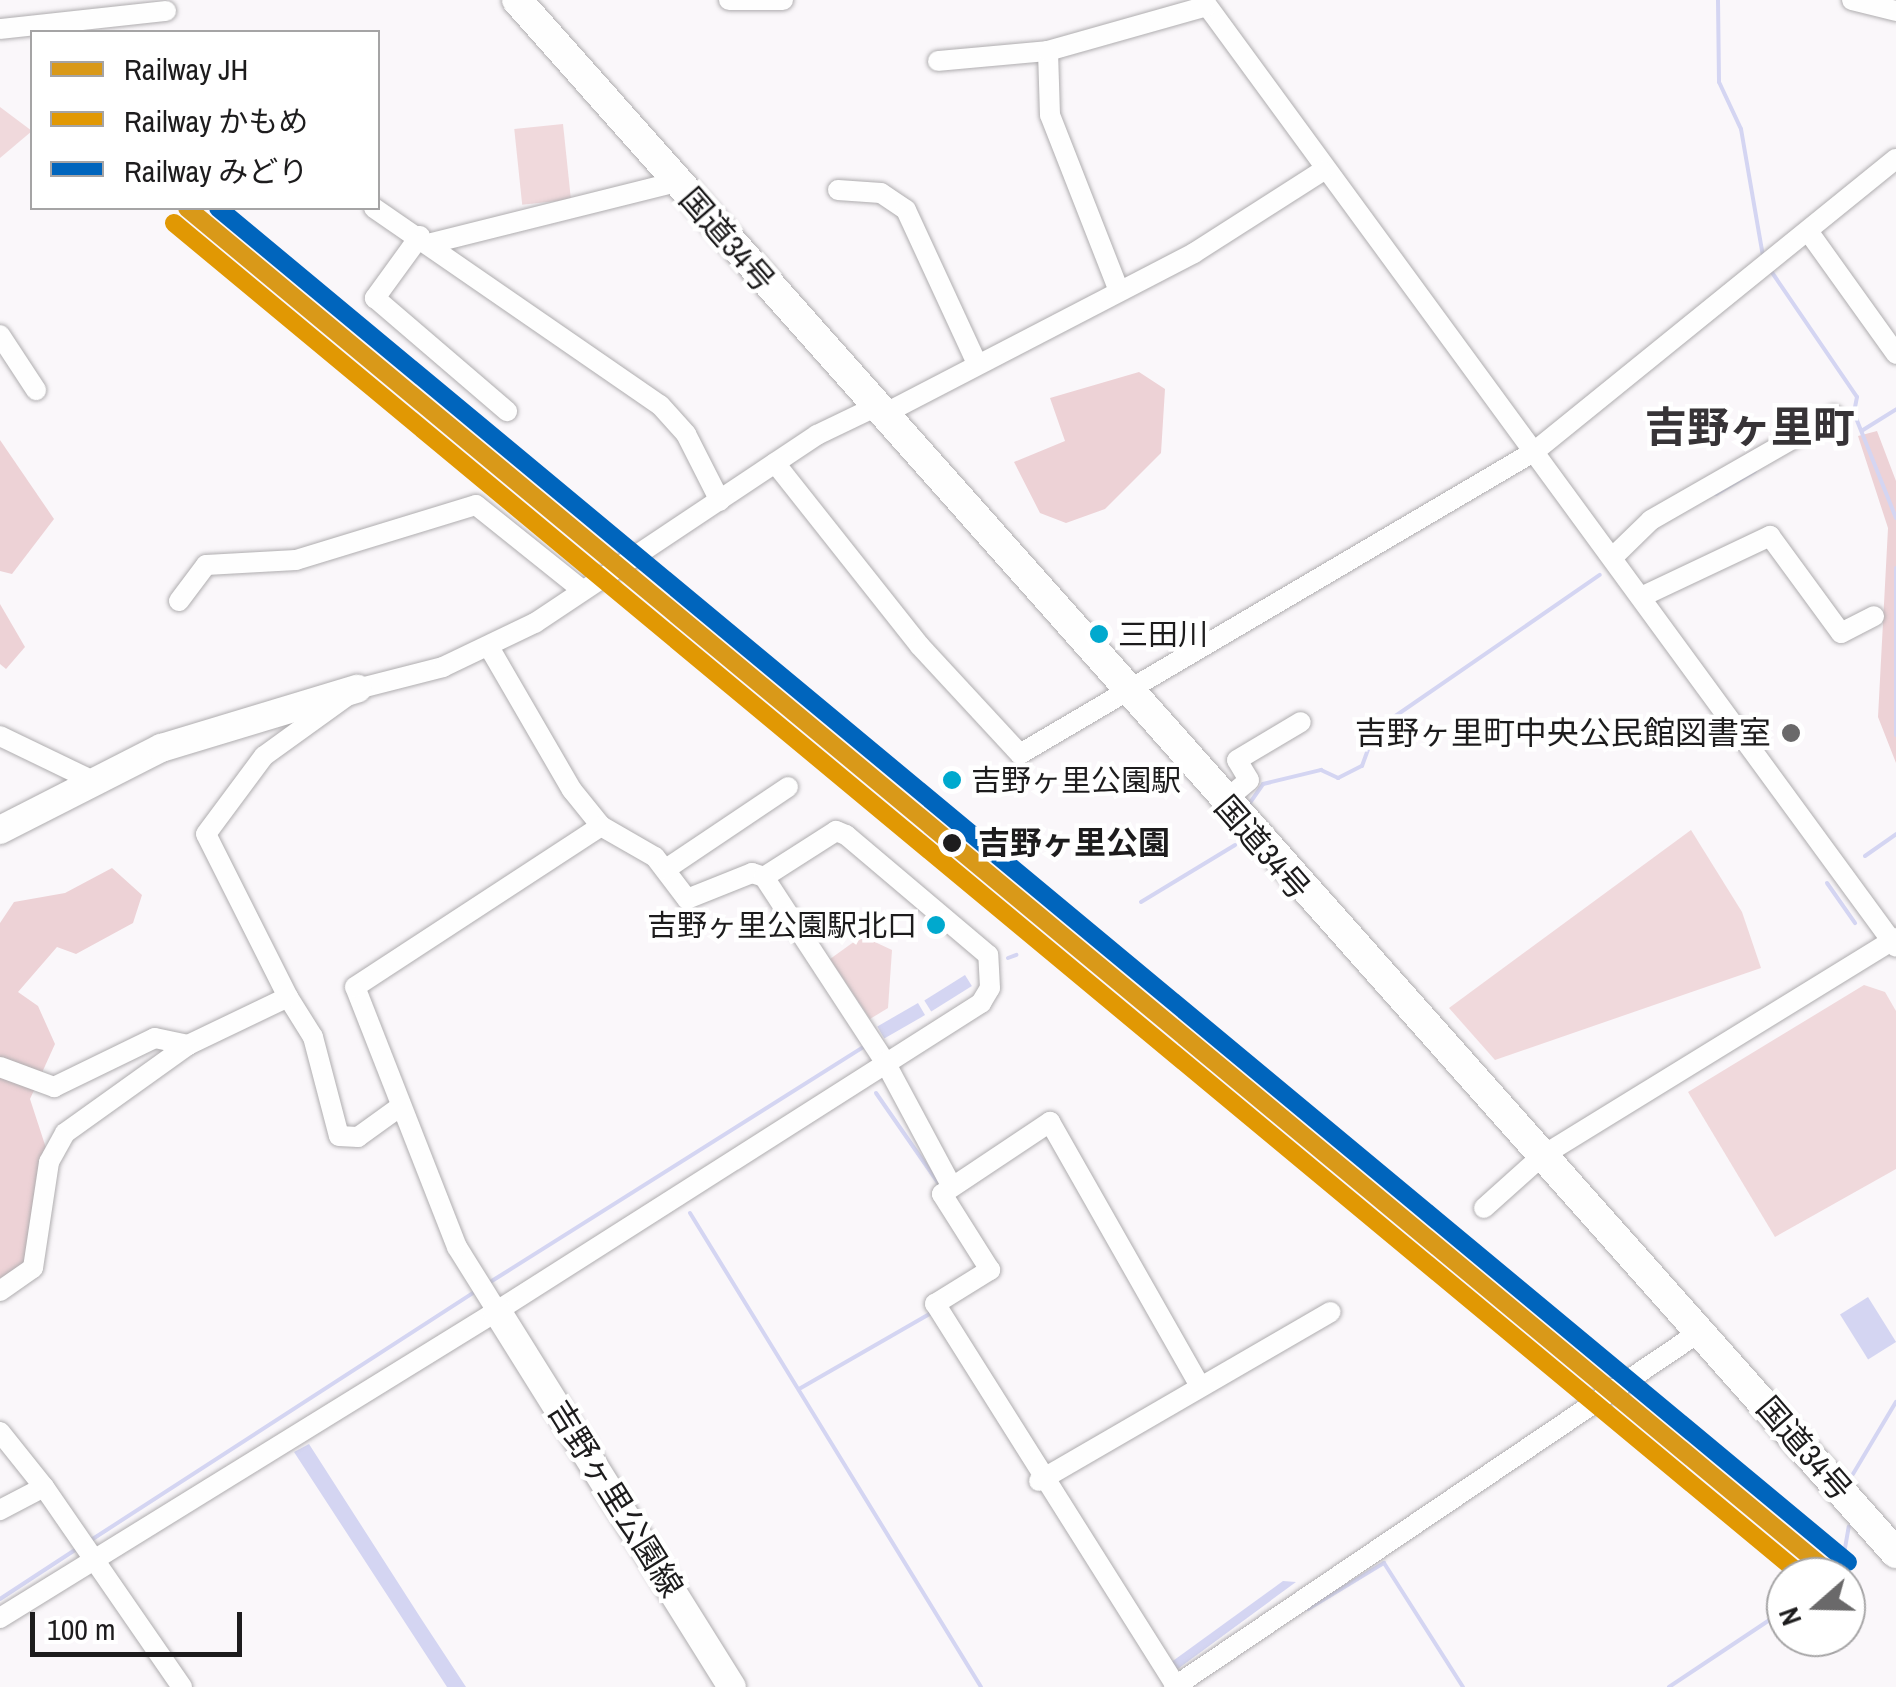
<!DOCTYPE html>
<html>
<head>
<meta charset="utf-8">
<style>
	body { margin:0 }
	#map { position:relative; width:1896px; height:1687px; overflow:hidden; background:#faf7fa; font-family:"Archivo Narrow","Noto Sans JP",sans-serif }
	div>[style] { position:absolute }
	.green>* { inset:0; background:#f0d9dc; transform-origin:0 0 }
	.forest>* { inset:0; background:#edd2d6 }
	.water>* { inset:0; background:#d4d5f2; transform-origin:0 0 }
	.stream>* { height:4px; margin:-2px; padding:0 2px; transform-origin:2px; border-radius:2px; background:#d4d5f2 }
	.roads { filter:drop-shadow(0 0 2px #afadaf) drop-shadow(0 0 2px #afadaf) }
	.minor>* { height:20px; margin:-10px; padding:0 10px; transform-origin:10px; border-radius:10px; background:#fefefe }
	.major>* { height:28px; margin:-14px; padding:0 14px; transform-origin:14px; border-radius:14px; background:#fefefe }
	.highway>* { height:30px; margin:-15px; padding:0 15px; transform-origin:15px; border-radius:15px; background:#fefefe }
	.rail-1>* { height:18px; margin:-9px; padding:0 9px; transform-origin:9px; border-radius:9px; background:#d99919 }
	.rail-2>* { height:18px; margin:-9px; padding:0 9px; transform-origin:9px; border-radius:9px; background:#e19803 }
	.rail-3>* { height:18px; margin:-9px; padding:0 9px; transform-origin:9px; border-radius:9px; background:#0065bd }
	.dots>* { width:28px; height:28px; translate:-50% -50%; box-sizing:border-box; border:5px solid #fff; border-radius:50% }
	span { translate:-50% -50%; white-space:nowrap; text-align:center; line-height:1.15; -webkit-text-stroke:9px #fff; paint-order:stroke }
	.bus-label { font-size:30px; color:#1d1c1d }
	.left { translate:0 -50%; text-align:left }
	.right { translate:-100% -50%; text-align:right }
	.street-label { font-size:32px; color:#1d1c1d }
	.poi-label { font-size:32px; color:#1d1c1d }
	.stop-label { font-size:32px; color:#1d1c1d; font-weight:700 }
	.district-label { font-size:42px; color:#373437; font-weight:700 }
	.legend { position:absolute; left:30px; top:30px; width:350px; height:180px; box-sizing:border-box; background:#fff; border:2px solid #a5a4a5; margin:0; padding:12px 18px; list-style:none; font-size:30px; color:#1d1c1d }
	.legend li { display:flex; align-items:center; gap:20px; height:50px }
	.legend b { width:50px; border:2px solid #a5a4a5 }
	.north { position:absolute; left:1766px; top:1557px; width:100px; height:100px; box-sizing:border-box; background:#fff; border:2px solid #a5a4a5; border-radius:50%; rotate:250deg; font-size:28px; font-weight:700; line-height:40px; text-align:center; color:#1d1c1d }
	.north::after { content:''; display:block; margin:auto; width:35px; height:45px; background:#6a696a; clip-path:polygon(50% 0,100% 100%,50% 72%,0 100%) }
	.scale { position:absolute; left:30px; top:1612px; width:212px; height:45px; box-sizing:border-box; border:5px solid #1d1c1d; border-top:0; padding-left:12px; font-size:30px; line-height:35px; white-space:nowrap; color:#1d1c1d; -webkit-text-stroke:8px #fff; paint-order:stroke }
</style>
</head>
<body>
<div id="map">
	<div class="green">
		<i style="clip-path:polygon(0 107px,32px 131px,0 158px)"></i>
		<i style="left:563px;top:124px;width:76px;height:49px;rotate:84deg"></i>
		<i style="clip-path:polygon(1691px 830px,1742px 912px,1761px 968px,1495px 1060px,1449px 1008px)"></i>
		<i style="clip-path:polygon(862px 936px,892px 950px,888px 1008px,870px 1019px,830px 959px)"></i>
		<i style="clip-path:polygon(1864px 985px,1885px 992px,1896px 1011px,1896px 1169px,1775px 1237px,1688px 1092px)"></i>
	</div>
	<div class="forest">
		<i style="clip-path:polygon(1139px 372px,1165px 389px,1161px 453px,1105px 509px,1066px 523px,1040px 513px,1014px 462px,1065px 441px,1050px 398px)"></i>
		<i style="clip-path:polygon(1877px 431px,1896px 481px,1896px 763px,1878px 717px,1888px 528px,1858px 436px)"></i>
		<i style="clip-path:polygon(0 440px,54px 519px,12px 574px,0 571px)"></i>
		<i style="clip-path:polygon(0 604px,25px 647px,6px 669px,0 664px)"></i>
		<i style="clip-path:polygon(112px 868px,142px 895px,133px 923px,76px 954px,57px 947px,18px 992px,38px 1006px,55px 1044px,30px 1099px,46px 1148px,24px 1266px,0 1282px,0 923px,14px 902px,65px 893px)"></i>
	</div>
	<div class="water">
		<i style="left:965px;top:975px;width:13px;height:48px;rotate:58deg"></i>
		<i style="left:918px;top:1003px;width:14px;height:47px;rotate:60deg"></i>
		<i style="left:1868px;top:1297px;width:53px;height:33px;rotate:58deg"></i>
		<i style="clip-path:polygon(309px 1444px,422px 1620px,466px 1687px,447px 1687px,294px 1452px)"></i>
		<i style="clip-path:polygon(1283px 1581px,1296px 1582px,1175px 1671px,1170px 1663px)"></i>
	</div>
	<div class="stream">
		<i style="left:1718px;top:0;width:82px;rotate:89.3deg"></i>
		<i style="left:1719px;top:82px;width:52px;rotate:64.9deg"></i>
		<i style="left:1741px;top:129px;width:129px;rotate:80.2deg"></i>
		<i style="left:1769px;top:268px;width:156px;rotate:55.7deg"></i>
		<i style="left:1857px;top:397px;width:16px;rotate:101deg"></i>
		<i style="left:1854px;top:413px;width:113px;rotate:68.2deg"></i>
		<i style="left:1863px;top:430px;width:39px;rotate:-32deg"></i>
		<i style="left:1716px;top:494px;width:45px;rotate:-30.5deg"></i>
		<i style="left:1896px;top:568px;width:167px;rotate:90deg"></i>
		<i style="left:1247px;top:807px;width:28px;rotate:-55deg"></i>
		<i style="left:1263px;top:784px;width:60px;rotate:-13.6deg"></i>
		<i style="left:1321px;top:770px;width:19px;rotate:25deg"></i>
		<i style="left:1338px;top:778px;width:27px;rotate:-27deg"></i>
		<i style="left:1362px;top:766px;width:38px;rotate:-70deg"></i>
		<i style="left:1375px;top:730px;width:273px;rotate:-34.6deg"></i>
		<i style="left:1865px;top:856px;width:38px;rotate:-35deg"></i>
		<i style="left:1827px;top:883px;width:49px;rotate:55deg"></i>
		<i style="left:1141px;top:902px;width:110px;rotate:-31.2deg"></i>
		<i style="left:1008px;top:958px;width:9px;rotate:-21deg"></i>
		<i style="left:876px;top:1093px;width:111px;rotate:55.3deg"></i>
		<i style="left:690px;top:1213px;width:556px;rotate:58.45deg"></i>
		<i style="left:487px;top:1284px;width:445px;rotate:-32.2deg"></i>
		<i style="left:799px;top:1389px;width:155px;rotate:-29.9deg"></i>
		<i style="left:1853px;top:1474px;width:84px;rotate:-59.2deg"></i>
		<i style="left:88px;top:1542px;width:461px;rotate:-32.9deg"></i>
		<i style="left:1842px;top:1565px;width:39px;rotate:-80deg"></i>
		<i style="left:0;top:1599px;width:90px;rotate:-33.2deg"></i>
		<i style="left:1308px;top:1609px;width:89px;rotate:-31.2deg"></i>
		<i style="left:1384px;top:1563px;width:147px;rotate:57.5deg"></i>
		<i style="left:1669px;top:1687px;width:141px;rotate:-33.7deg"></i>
	</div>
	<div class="roads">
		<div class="minor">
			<i style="left:729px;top:0;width:54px"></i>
			<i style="left:1203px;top:0;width:1173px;rotate:53.8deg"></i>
			<i style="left:1852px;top:0;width:45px;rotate:14deg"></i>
			<i style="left:0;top:29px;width:167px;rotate:-6.2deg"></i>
			<i style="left:938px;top:61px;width:110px;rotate:-5.2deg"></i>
			<i style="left:838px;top:190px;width:43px;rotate:4deg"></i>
			<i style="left:881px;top:193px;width:30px;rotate:34deg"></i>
			<i style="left:906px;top:210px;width:170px;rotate:65.2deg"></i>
			<i style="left:374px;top:208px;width:347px;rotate:34.6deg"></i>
			<i style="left:660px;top:405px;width:39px;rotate:48deg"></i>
			<i style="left:686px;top:434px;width:75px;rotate:63.1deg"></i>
			<i style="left:1808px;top:231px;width:151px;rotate:54.4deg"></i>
			<i style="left:420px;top:236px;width:77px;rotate:126deg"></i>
			<i style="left:375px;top:298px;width:174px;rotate:40.6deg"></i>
			<i style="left:432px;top:243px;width:252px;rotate:-14deg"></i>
			<i style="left:1119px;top:291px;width:189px;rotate:-111.4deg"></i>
			<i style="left:1050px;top:115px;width:64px;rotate:-91.8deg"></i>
			<i style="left:1048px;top:51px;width:165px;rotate:-15.8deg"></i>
			<i style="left:0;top:335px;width:66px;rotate:56.8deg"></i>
			<i style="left:880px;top:416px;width:354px;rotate:-27.4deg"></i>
			<i style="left:1194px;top:253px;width:152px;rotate:-32.6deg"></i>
			<i style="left:775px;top:463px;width:233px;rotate:51.6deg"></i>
			<i style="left:920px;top:646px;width:147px;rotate:47.2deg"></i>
			<i style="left:1020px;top:754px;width:598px;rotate:-30.47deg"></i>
			<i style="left:1535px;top:451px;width:464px;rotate:-39deg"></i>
			<i style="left:1612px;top:558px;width:54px;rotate:-44.3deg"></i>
			<i style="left:1651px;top:520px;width:211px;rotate:-29.8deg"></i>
			<i style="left:1641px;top:597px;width:143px;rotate:-25.3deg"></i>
			<i style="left:1770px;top:536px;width:120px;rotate:53.8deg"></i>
			<i style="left:1841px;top:633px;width:37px;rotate:-27deg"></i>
			<i style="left:179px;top:601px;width:45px;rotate:-53.1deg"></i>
			<i style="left:206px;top:565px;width:90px;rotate:-3.2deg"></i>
			<i style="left:296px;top:560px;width:188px;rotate:-17deg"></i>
			<i style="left:476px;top:505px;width:136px;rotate:38.7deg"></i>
			<i style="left:489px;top:647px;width:165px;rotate:59.9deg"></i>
			<i style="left:572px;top:790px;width:46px;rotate:51.1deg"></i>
			<i style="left:601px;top:826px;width:62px;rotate:29.9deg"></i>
			<i style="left:655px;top:857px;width:53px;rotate:52.7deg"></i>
			<i style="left:687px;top:899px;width:70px;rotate:-21.8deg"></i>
			<i style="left:752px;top:873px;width:13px;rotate:18deg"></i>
			<i style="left:764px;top:877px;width:221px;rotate:56.8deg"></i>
			<i style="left:885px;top:1062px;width:137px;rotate:61.8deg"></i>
			<i style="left:0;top:736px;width:101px;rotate:25.8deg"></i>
			<i style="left:1222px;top:803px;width:35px;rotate:-40deg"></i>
			<i style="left:1249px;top:780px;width:23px;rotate:-121deg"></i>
			<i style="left:1237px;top:760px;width:74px;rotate:-30.7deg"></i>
			<i style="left:666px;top:869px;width:147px;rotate:-33.9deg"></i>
			<i style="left:288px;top:997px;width:47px;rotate:58deg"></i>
			<i style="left:313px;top:1037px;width:102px;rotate:75.3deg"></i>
			<i style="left:339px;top:1136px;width:19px;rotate:3deg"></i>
			<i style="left:358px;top:1137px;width:53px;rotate:-35.8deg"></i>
			<i style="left:0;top:1067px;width:58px;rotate:20.3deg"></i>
			<i style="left:54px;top:1087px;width:112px;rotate:-25.9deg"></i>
			<i style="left:155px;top:1038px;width:34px;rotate:12deg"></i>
			<i style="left:1484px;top:1208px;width:78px;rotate:-41.9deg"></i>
			<i style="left:1542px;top:1156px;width:416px;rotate:-31.6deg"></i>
			<i style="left:0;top:1291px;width:40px;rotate:-34.9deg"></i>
			<i style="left:33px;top:1268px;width:107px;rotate:-81.4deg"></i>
			<i style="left:49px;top:1162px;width:33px;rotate:-61deg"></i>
			<i style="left:65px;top:1133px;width:151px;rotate:-35.6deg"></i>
			<i style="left:188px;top:1045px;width:111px;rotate:-25.6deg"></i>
			<i style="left:288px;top:997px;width:182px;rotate:-116.7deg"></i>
			<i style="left:206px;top:834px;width:97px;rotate:-53.4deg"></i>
			<i style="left:264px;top:756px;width:115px;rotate:-35.8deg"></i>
			<i style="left:357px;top:689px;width:89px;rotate:-14.3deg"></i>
			<i style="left:443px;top:667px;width:102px;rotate:-25.6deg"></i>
			<i style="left:535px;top:623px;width:339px;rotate:-33.7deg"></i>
			<i style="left:817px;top:435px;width:62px;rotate:-25.7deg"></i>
			<i style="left:497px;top:1311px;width:75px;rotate:-122deg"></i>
			<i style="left:457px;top:1247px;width:279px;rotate:-111.4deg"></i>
			<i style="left:355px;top:987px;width:294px;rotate:-33.2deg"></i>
			<i style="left:0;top:1432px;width:70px;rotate:51.3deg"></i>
			<i style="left:44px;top:1487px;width:50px;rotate:152.4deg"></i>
			<i style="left:1039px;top:1481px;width:337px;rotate:-30.1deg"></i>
			<i style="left:44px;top:1487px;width:243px;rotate:55.4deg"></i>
			<i style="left:0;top:1618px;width:584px;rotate:-31.7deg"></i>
			<i style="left:497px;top:1311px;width:574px;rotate:-32.47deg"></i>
			<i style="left:981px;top:1003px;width:17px;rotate:-59deg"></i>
			<i style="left:990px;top:988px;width:33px;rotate:-93deg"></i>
			<i style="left:988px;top:955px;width:186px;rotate:-139.8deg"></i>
			<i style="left:846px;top:835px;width:11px;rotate:-158deg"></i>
			<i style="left:836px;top:831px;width:85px;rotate:147.4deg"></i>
			<i style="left:1176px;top:1686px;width:452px;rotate:-122.2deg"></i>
			<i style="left:935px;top:1304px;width:65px;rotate:-31.7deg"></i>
			<i style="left:990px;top:1270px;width:90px;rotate:-122.3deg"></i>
			<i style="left:942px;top:1194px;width:130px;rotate:-33.7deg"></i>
			<i style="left:1050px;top:1122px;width:304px;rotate:60.4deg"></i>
			<i style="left:1174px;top:1687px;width:636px;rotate:-34.04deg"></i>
		</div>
		<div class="major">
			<i style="left:0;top:830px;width:181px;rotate:-27deg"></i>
			<i style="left:161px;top:748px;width:205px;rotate:-16.8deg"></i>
			<i style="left:497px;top:1311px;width:443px;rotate:58deg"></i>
		</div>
		<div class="highway">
			<i style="left:517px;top:0;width:2077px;rotate:48.4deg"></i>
		</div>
	</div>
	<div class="rail-1">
		<i style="left:187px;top:208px;width:2142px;rotate:39.72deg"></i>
	</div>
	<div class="rail-2">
		<i style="left:174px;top:223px;width:2119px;rotate:39.72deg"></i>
	</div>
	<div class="rail-3">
		<i style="left:218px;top:208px;width:2119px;rotate:39.72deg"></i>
	</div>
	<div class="dots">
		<i style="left:1099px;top:634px;background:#00a9ce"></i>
		<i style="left:1791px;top:733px;background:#6a696a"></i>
		<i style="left:952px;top:780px;background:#00a9ce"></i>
		<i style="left:952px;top:843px;background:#1d1c1d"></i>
		<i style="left:936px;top:925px;background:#00a9ce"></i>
	</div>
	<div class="bus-label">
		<span class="left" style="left:1118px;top:634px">三田川</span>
		<span class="left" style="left:971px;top:780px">吉野ヶ里公園駅</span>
		<span class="right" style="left:917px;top:925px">吉野ヶ里公園駅北口</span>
	</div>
	<div class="street-label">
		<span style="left:727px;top:240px;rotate:49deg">国道34号</span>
		<span style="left:1262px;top:848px;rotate:49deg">国道34号</span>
		<span style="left:1804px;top:1449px;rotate:49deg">国道34号</span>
		<span style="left:615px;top:1499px;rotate:58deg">吉野ヶ里公園線</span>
	</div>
	<div class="poi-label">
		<span class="right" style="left:1771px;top:733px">吉野ヶ里町中央公民館図書室</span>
	</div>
	<div class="stop-label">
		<span class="left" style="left:978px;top:843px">吉野ヶ里公園</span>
	</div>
	<div class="district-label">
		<span style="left:1750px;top:427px">吉野ヶ里町</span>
	</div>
	<ul class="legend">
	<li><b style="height:12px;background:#d99919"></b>Railway JH</li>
	<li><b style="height:12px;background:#e19803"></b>Railway かもめ</li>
	<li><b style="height:12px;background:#0065bd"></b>Railway みどり</li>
	</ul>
	<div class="north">N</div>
	<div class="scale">100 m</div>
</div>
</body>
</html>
